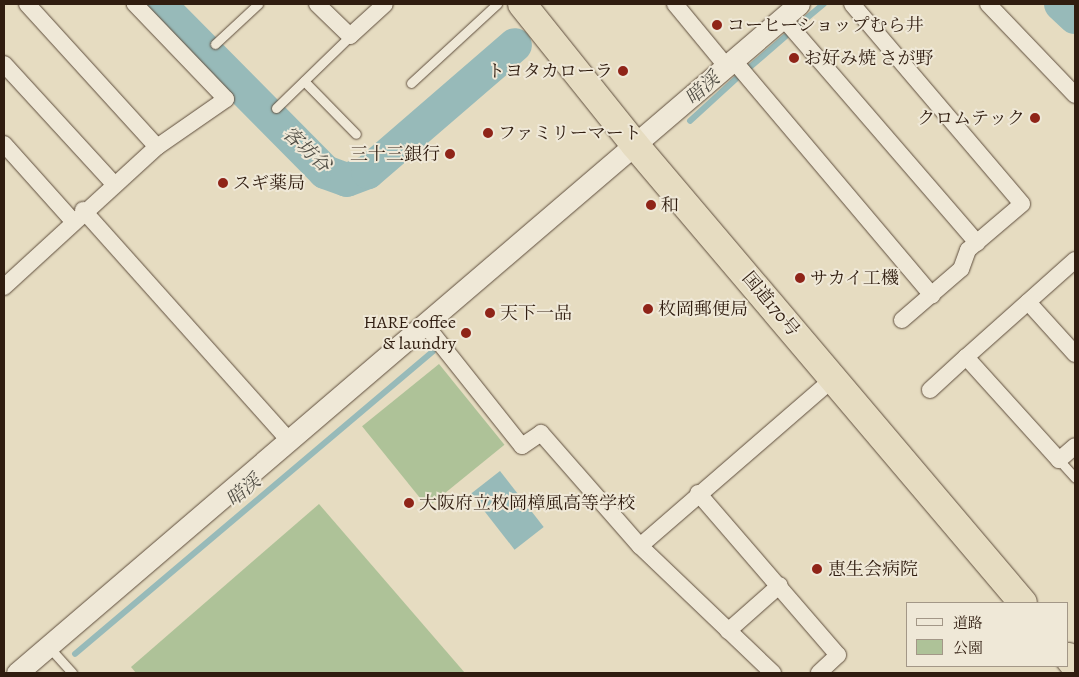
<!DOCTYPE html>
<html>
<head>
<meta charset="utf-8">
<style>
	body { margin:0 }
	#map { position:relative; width:1079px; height:677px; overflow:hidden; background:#e6dcc1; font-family:Alegreya,"Noto Serif JP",serif }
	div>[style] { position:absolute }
	.green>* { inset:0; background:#aec298; transform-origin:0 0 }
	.water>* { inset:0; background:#97bab9; transform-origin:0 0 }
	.stream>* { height:5.5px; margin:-2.75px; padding:0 2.75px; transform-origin:2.75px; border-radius:2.75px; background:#97bab9 }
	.river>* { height:34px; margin:-17px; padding:0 17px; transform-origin:17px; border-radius:17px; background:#97bab9 }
	.roads { filter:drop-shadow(0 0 1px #5e4d3c) drop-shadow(0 0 1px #5e4d3c) }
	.service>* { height:9px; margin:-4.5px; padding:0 4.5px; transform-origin:4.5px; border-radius:4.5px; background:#efe8d7 }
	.minor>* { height:16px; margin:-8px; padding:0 8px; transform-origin:8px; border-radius:8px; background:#efe8d7 }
	.tertiary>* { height:21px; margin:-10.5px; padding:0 10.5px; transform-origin:10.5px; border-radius:10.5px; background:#efe8d7 }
	.trunk>* { height:28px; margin:-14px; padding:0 14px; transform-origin:14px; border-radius:14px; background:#e6dcc1 }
	.dots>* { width:14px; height:14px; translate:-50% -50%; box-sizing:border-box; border:2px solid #efe8d7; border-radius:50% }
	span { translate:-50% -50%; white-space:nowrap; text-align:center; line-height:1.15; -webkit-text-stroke:4px #efe8d7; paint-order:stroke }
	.poi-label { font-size:18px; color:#301d10 }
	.left { translate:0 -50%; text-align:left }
	.right { translate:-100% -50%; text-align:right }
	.street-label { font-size:18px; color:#301d10 }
	.water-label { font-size:19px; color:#4f4c43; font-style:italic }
	.frame { position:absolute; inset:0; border:5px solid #301d10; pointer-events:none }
	.legend { position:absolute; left:906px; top:602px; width:162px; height:65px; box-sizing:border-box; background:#efe8d7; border:1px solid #a39787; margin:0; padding:6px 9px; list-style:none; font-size:15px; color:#301d10 }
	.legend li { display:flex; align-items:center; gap:10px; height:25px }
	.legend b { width:25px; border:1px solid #a39787 }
</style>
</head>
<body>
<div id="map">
	<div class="green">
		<i style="left:439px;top:364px;width:104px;height:99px;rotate:51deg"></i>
		<i style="clip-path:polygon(319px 504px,465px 673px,136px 673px,131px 667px)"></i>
	</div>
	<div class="water">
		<i style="left:500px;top:471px;width:71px;height:37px;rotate:52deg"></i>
	</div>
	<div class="stream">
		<i style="left:801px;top:23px;width:30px;rotate:-40deg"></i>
		<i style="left:749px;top:68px;width:48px;rotate:-40.7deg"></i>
		<i style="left:690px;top:121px;width:62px;rotate:-42.4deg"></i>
		<i style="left:75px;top:654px;width:468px;rotate:-40.2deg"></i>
	</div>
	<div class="river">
		<i style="left:159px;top:4px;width:236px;rotate:45.3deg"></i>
		<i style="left:325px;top:172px;width:23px;rotate:20deg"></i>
		<i style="left:347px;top:180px;width:22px;rotate:-21deg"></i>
		<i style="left:368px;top:172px;width:194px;rotate:-40.8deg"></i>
		<i style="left:1061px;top:4px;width:19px;rotate:43deg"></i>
	</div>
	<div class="roads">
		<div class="service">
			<i style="left:215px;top:44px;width:59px;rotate:-42.9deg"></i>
			<i style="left:304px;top:81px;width:74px;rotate:45.5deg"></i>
			<i style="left:411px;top:83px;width:117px;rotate:-42.6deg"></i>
			<i style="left:276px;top:108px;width:103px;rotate:-44.2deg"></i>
			<i style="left:1059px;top:460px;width:24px;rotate:48deg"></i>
			<i style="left:48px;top:646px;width:36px;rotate:48deg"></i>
		</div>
		<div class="minor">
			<i style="left:27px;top:4px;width:193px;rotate:47.7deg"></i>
			<i style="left:317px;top:4px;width:46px;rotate:44.1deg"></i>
			<i style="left:350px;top:36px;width:47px;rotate:-42.4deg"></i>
			<i style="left:675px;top:4px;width:82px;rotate:50.5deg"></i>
			<i style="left:852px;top:4px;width:262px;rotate:49.6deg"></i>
			<i style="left:1022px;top:204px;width:71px;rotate:139.6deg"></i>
			<i style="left:968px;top:250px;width:20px;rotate:110deg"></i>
			<i style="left:961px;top:269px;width:78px;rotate:139.2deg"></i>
			<i style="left:988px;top:4px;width:126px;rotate:46.3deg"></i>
			<i style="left:783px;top:18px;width:297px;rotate:49.2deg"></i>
			<i style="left:734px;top:61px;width:307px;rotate:49.8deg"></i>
			<i style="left:4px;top:64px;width:163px;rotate:47.5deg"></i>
			<i style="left:4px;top:144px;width:102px;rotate:48.2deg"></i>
			<i style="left:83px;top:210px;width:309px;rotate:48.2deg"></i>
			<i style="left:1075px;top:260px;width:146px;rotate:138.3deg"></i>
			<i style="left:966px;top:357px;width:139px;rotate:47.9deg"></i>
			<i style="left:1059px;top:460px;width:21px;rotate:-41deg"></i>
			<i style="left:4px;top:287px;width:207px;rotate:-42.5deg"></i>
			<i style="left:157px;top:147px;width:84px;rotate:-34.8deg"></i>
			<i style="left:226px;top:99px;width:132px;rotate:-133.8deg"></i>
			<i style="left:1028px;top:302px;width:70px;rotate:47.9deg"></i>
			<i style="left:424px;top:323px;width:157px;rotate:51.5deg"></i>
			<i style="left:522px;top:446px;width:23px;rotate:-34deg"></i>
			<i style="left:541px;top:433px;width:150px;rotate:48.8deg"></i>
			<i style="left:640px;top:546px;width:184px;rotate:43.7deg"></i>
			<i style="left:930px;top:390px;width:49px;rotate:-42.5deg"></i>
			<i style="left:698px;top:493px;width:214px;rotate:49.2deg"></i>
			<i style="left:838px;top:655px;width:26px;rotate:137deg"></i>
			<i style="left:640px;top:546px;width:257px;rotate:-40.9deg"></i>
			<i style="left:728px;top:631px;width:69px;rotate:-41.5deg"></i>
		</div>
		<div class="tertiary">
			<i style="left:17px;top:673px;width:1029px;rotate:-40.55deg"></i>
		</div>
		<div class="trunk">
			<i style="left:522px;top:4px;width:181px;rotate:51.3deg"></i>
			<i style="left:635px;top:145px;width:600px;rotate:49.73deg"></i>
			<i style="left:1068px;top:657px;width:11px;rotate:52deg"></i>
		</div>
	</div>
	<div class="dots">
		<i style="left:717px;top:25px;background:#8f2418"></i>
		<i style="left:794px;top:58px;background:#8f2418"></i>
		<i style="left:623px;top:71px;background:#8f2418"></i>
		<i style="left:1035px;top:118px;background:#8f2418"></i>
		<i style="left:488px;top:133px;background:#8f2418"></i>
		<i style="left:450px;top:154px;background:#8f2418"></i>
		<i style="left:223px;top:183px;background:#8f2418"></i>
		<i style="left:651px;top:205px;background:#8f2418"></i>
		<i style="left:800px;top:278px;background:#8f2418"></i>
		<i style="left:648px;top:309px;background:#8f2418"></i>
		<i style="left:490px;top:313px;background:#8f2418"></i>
		<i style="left:466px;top:333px;background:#8f2418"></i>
		<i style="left:409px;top:503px;background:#8f2418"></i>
		<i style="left:817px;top:569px;background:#8f2418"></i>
	</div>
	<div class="poi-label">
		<span class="left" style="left:727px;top:25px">コーヒーショップむら井</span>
		<span class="left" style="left:804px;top:58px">お好み焼 さが野</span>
		<span class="right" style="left:613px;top:71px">トヨタカローラ</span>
		<span class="right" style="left:1025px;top:118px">クロムテック</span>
		<span class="left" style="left:498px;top:133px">ファミリーマート</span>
		<span class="right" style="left:440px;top:154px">三十三銀行</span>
		<span class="left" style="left:233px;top:183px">スギ薬局</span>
		<span class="left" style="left:661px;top:205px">和</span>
		<span class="left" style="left:810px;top:278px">サカイ工機</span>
		<span class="left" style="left:658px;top:309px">枚岡郵便局</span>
		<span class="left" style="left:500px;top:313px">天下一品</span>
		<span class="right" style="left:456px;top:333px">HARE coffee<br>&amp; laundry</span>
		<span class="left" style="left:419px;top:503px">大阪府立枚岡樟風高等学校</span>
		<span class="left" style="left:828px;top:569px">恵生会病院</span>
	</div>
	<div class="street-label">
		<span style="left:771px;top:304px;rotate:50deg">国道170号</span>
	</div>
	<div class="water-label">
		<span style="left:703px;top:89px;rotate:-42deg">暗渓</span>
		<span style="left:306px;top:150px;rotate:42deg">客坊谷</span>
		<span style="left:244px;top:491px;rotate:-40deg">暗渓</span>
	</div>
	<div class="frame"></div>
	<ul class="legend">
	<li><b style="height:6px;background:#efe8d7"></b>道路</li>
	<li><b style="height:14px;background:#aec298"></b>公園</li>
	</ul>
</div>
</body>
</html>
